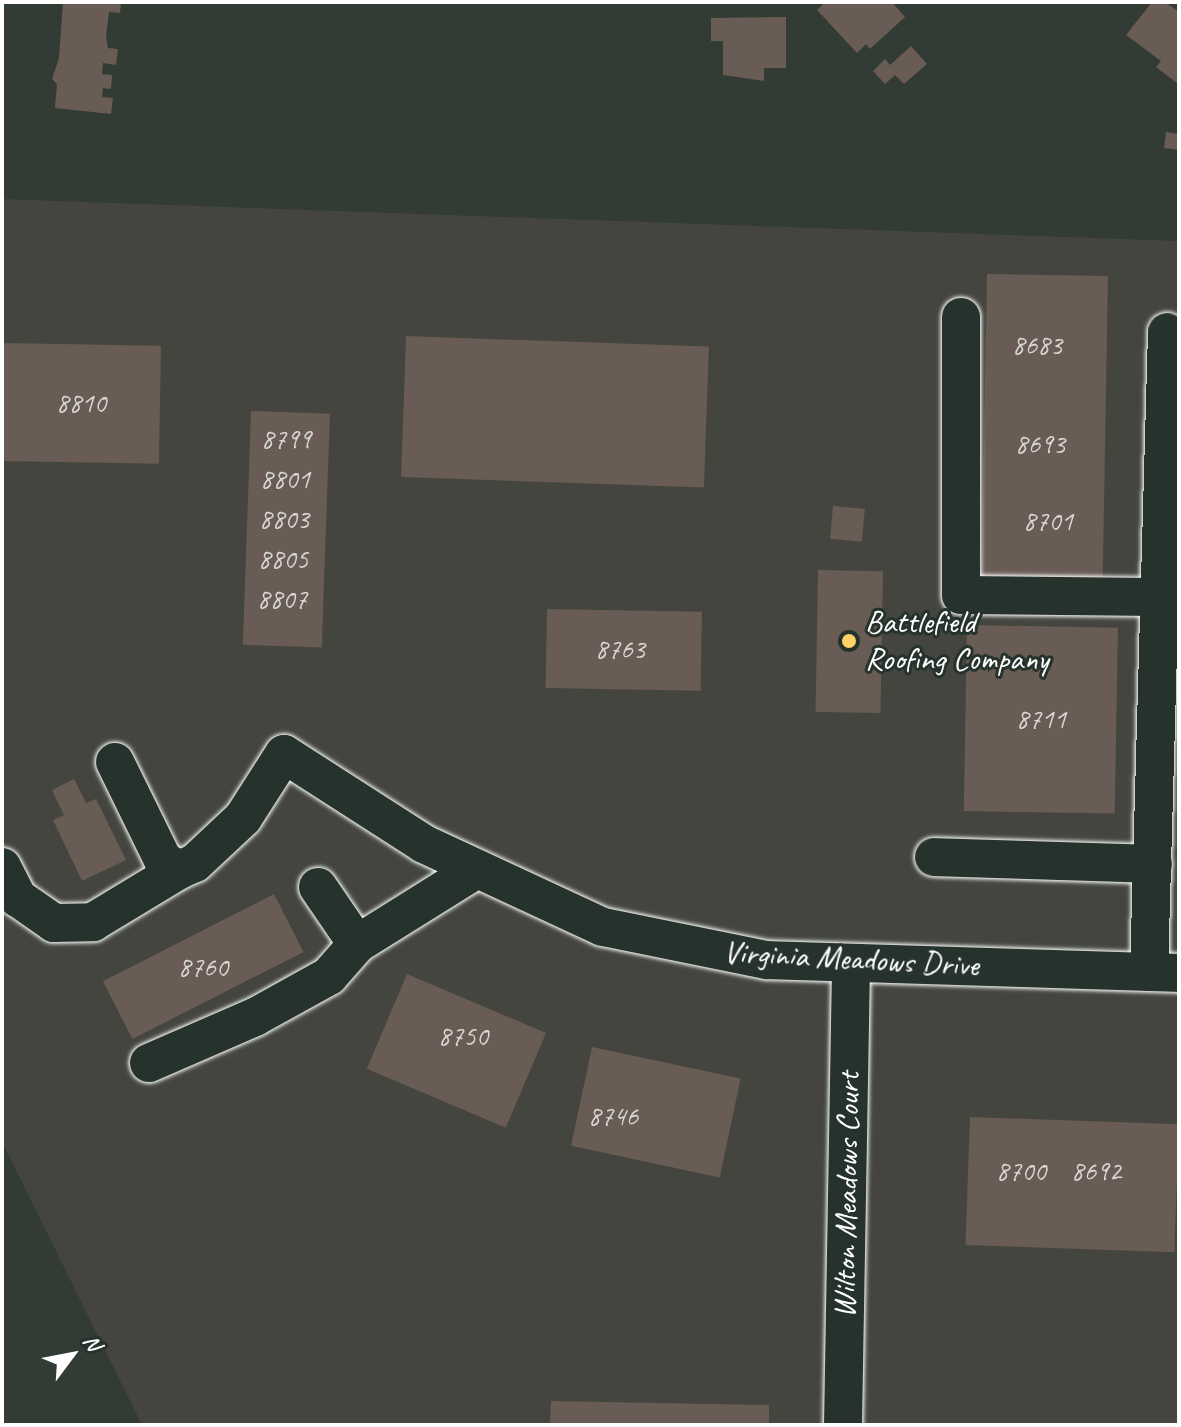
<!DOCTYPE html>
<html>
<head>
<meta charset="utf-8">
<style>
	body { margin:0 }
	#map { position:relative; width:1181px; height:1427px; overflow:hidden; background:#333b35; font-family:Caveat,sans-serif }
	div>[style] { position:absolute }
	.built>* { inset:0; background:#43453e }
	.building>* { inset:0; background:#685c54; transform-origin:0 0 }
	.roads { filter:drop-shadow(0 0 2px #fff) drop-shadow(0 0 2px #fff) }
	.minor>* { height:38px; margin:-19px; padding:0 19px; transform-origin:19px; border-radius:19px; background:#26332d }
	.dots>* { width:22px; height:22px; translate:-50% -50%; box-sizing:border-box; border:4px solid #26332d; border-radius:50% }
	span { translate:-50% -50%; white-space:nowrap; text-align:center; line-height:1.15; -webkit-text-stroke:6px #26332d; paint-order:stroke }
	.number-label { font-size:28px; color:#d9d6d4 }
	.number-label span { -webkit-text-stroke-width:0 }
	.poi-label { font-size:32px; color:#fff }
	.left { translate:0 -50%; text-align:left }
	.street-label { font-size:32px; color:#fff }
	.frame { position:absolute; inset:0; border:4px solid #fff; pointer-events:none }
	.north { position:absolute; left:32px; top:1315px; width:80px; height:80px; -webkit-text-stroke:6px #26332d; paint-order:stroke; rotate:58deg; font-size:22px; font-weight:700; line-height:32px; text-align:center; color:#fff }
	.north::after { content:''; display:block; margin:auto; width:28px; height:36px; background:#fff; clip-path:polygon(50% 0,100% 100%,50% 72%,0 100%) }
</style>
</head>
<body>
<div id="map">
	<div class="built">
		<i style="clip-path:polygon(2px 199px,1179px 241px,1179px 1425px,142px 1425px,2px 1142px)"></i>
	</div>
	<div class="building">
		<i style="clip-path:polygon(63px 2px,121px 2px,120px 13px,109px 12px,106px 37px,108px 48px,118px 49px,116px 65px,103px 63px,102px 74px,112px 75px,111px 89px,103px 88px,102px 97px,113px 98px,111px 114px,55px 108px,57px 84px,52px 79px,59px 58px)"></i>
		<i style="clip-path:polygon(825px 2px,892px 2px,905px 17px,870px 49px,866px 44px,857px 53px,817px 10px)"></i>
		<i style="clip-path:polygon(1152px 2px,1165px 2px,1179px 12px,1177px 83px,1156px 67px,1161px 61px,1126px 35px)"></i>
		<i style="clip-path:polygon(786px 17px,786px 68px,764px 68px,764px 81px,723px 75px,723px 41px,711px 41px,711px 18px)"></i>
		<i style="clip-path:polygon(911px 46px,927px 64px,904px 84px,895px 75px,885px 84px,873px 71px,885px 59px,890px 65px)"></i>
		<i style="clip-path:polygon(1166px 132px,1179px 134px,1179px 150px,1164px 148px)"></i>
		<i style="left:987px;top:274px;width:121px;height:302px;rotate:1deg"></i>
		<i style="left:406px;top:336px;width:303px;height:141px;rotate:2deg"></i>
		<i style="left:2px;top:343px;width:159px;height:118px;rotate:1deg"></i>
		<i style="left:251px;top:411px;width:79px;height:234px;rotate:2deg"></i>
		<i style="left:833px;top:506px;width:32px;height:33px;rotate:5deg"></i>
		<i style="left:818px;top:570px;width:65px;height:142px;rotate:1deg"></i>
		<i style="left:547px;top:609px;width:155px;height:79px;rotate:1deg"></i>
		<i style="left:967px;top:625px;width:151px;height:186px;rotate:1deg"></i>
		<i style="clip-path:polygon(74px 779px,86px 803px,96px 799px,126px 860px,82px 881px,53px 820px,64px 815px,52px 790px)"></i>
		<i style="left:274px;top:894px;width:65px;height:192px;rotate:63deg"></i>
		<i style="left:407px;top:974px;width:151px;height:103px;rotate:23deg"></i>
		<i style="left:592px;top:1047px;width:152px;height:101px;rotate:12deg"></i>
		<i style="left:970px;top:1117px;width:209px;height:128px;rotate:2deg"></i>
		<i style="clip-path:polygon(551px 1401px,769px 1405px,769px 1425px,550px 1425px)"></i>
	</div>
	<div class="roads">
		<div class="minor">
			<i style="left:961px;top:317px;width:278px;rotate:90deg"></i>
			<i style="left:961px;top:595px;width:199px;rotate:0.6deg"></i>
			<i style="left:115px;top:762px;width:109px;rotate:63.9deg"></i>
			<i style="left:163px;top:860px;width:19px;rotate:32deg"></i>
			<i style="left:179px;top:870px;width:17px;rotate:-24deg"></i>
			<i style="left:195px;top:863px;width:66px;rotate:-43.2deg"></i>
			<i style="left:243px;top:818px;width:76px;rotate:-57.4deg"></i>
			<i style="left:284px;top:754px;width:166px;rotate:32.7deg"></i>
			<i style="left:424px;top:844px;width:197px;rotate:24.9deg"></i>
			<i style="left:603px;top:927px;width:167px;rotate:11.4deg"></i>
			<i style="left:767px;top:960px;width:412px;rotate:1.8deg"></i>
			<i style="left:934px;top:857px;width:219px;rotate:1.8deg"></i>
			<i style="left:2px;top:867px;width:35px;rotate:63deg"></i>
			<i style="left:18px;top:898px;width:44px;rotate:34.8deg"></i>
			<i style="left:54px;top:923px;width:39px;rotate:-1deg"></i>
			<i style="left:93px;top:922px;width:100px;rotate:-31.2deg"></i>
			<i style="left:318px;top:887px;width:69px;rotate:55.6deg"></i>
			<i style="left:357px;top:944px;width:138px;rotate:-32deg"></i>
			<i style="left:1149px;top:972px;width:640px;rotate:-88.39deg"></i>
			<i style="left:149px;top:1063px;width:116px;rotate:-23.5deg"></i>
			<i style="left:255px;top:1017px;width:85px;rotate:-29deg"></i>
			<i style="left:329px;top:976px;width:43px;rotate:-48.8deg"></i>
			<i style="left:843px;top:1425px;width:460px;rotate:-89deg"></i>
		</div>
	</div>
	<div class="dots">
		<i style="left:849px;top:641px;background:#ffd166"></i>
	</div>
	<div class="number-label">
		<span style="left:1037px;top:345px">8683</span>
		<span style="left:81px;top:403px">8810</span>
		<span style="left:286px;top:439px">8799</span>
		<span style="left:1040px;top:444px">8693</span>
		<span style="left:285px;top:479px">8801</span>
		<span style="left:284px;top:519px">8803</span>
		<span style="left:1048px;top:521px">8701</span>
		<span style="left:283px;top:559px">8805</span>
		<span style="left:282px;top:599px">8807</span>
		<span style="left:620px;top:649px">8763</span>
		<span style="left:1041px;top:719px">8711</span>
		<span style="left:203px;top:967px">8760</span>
		<span style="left:463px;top:1036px">8750</span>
		<span style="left:613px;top:1116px">8746</span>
		<span style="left:1021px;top:1171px">8700</span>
		<span style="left:1096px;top:1171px">8692</span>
	</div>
	<div class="poi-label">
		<span class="left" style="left:865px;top:641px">Battlefield<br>Roofing Company</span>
	</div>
	<div class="street-label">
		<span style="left:851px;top:959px;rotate:3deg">Virginia Meadows Drive</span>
		<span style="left:847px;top:1195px;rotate:-89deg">Wilton Meadows Court</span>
	</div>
	<div class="frame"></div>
	<div class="north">N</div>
</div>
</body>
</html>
